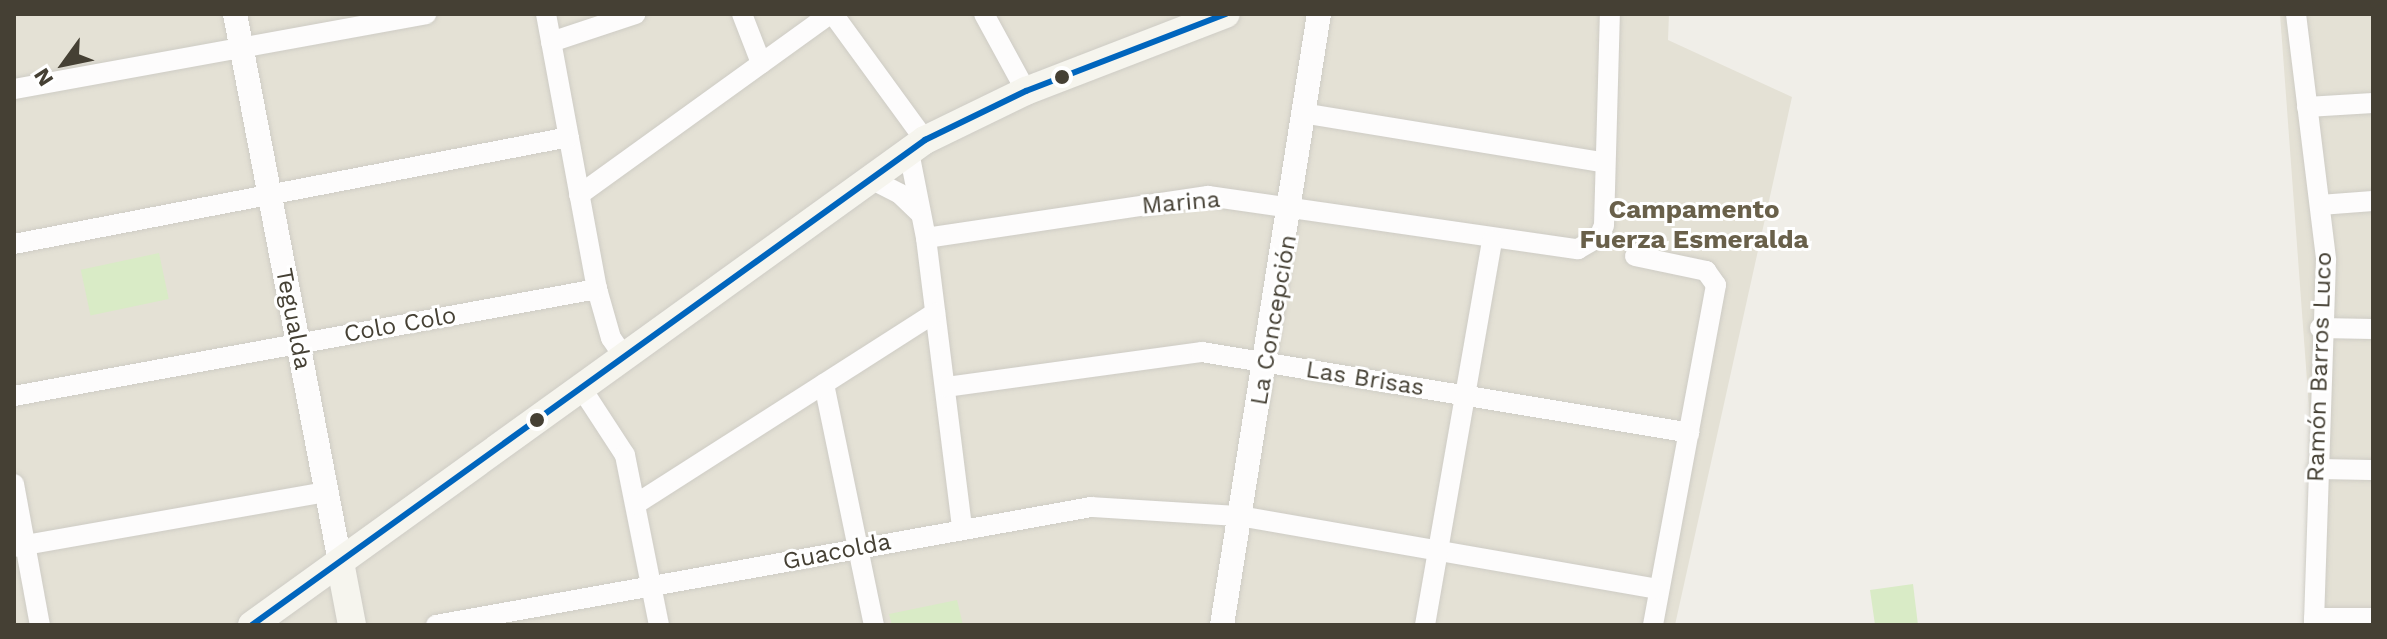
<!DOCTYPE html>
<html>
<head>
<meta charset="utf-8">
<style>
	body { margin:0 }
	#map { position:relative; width:2387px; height:639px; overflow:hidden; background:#f0eee8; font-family:"Work Sans",sans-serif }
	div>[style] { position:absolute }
	.residential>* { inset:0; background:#e4e1d5 }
	.green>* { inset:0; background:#d9ebc6; transform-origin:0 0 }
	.roads { filter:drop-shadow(0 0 2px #ceccc5) drop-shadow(0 0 2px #ceccc5) }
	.minor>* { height:20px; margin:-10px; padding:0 10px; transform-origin:10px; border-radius:10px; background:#fdfcfc }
	.tertiary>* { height:24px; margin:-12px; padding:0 12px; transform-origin:12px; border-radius:12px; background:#fdfcfc }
	.secondary>* { height:28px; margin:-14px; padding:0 14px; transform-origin:14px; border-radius:14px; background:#f6f5ee }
	.bus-1>* { height:6px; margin:-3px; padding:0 3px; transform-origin:3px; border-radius:3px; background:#0065bd }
	.dots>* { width:22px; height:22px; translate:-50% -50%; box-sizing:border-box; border:4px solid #fff; border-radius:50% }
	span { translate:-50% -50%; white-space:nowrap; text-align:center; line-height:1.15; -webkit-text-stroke:6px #fff; paint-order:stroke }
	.street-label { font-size:24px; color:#454034 }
	.neighbourhood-label { font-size:26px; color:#69604a; font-weight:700 }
	.frame { position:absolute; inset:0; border:16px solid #454034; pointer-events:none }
	.north { position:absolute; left:24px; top:24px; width:80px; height:80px; -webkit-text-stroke:6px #fff; paint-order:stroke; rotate:237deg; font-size:22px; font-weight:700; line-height:32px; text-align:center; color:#454034 }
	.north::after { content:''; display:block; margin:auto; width:28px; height:36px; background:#454034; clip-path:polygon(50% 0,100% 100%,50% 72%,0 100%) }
</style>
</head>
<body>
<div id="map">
	<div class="residential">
		<i style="clip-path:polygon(14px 14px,1669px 14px,1668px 40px,1792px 97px,1675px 625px,14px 625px)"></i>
		<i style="clip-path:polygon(2280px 14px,2373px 14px,2373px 625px,2325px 625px)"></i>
	</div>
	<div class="green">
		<i style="left:159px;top:253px;width:47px;height:80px;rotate:78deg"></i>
		<i style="clip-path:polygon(1913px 584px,1918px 625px,1875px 625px,1870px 590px)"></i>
		<i style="clip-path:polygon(957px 600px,963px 625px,892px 625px,889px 614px)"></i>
	</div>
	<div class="roads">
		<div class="minor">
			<i style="left:546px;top:14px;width:280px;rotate:79.5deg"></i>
			<i style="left:597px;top:289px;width:51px;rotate:74.1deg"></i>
			<i style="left:611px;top:338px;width:21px;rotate:55deg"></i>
			<i style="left:742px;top:14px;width:53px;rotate:68.8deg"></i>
			<i style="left:833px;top:14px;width:156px;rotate:53.9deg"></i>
			<i style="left:984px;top:14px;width:88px;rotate:61.4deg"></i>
			<i style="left:2296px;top:14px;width:248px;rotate:83deg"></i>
			<i style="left:2326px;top:260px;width:365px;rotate:91.9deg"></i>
			<i style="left:551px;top:42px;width:89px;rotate:-18.4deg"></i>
			<i style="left:14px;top:89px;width:419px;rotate:-10.3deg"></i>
			<i style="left:2307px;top:107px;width:66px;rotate:-3.5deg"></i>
			<i style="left:1308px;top:114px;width:297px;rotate:9.3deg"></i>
			<i style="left:909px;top:152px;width:88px;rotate:78.8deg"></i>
			<i style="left:926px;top:238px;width:292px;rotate:82.9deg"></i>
			<i style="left:871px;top:179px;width:33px;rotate:27deg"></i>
			<i style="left:900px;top:194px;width:29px;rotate:44deg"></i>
			<i style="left:579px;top:195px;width:309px;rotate:-35.8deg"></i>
			<i style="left:2320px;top:205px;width:53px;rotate:-4.3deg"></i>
			<i style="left:926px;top:238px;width:285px;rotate:-8.5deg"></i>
			<i style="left:1208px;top:196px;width:374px;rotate:8.2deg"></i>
			<i style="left:1578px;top:249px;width:24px;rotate:-30deg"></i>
			<i style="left:1599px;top:237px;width:13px;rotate:-67deg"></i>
			<i style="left:1604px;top:225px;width:211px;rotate:-88.4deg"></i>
			<i style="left:14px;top:244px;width:565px;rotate:-10.91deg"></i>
			<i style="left:1635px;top:256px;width:73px;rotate:11.9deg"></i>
			<i style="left:1706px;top:271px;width:17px;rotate:54deg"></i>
			<i style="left:1716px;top:285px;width:346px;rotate:100.5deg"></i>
			<i style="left:2320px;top:328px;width:53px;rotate:1.1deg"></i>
			<i style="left:824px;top:384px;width:246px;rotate:78.3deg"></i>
			<i style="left:580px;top:386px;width:82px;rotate:56.9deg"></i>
			<i style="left:625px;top:455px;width:173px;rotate:78.7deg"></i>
			<i style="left:946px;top:387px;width:258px;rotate:-7.8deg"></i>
			<i style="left:1202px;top:352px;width:494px;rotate:9.4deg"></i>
			<i style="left:14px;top:396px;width:593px;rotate:-10.4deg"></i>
			<i style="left:2317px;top:469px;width:56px;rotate:1deg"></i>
			<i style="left:14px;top:484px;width:143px;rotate:79.6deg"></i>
			<i style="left:636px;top:504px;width:355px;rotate:-32.6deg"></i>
			<i style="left:14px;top:547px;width:316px;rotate:-10deg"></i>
			<i style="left:2314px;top:618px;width:59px"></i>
			<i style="left:436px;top:625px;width:666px;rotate:-10.21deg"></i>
			<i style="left:1091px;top:507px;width:149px;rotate:3.5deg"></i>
			<i style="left:1240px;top:516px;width:425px;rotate:9.9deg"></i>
			<i style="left:1425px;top:625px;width:391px;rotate:-80.1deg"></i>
		</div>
		<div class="tertiary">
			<i style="left:235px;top:14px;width:558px;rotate:79.15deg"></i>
			<i style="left:1222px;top:625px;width:619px;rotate:-80.98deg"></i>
		</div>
		<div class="secondary">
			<i style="left:340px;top:562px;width:64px;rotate:79.2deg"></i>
			<i style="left:252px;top:625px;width:830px;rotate:-35.78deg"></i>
			<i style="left:925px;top:140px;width:112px;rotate:-25.9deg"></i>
			<i style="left:1026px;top:91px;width:214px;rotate:-21.1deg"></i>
		</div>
	</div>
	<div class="bus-1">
		<i style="left:252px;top:625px;width:830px;rotate:-35.78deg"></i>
		<i style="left:925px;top:140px;width:112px;rotate:-25.9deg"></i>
		<i style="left:1026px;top:91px;width:214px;rotate:-21.1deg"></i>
	</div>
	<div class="dots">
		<i style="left:1062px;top:77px;background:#454034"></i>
		<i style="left:537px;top:420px;background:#454034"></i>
	</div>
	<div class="street-label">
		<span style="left:1181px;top:203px;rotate:-5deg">Marina</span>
		<span style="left:293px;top:319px;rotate:79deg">Tegualda</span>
		<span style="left:1274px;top:320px;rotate:-80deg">La Concepción</span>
		<span style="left:400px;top:325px;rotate:-10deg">Colo Colo</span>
		<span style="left:2320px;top:367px;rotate:-88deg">Ramón Barros Luco</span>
		<span style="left:1365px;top:379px;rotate:9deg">Las Brisas</span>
		<span style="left:837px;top:552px;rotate:-11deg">Guacolda</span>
	</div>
	<div class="neighbourhood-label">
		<span style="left:1694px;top:225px">Campamento<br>Fuerza Esmeralda</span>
	</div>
	<div class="frame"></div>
	<div class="north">N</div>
</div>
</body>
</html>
